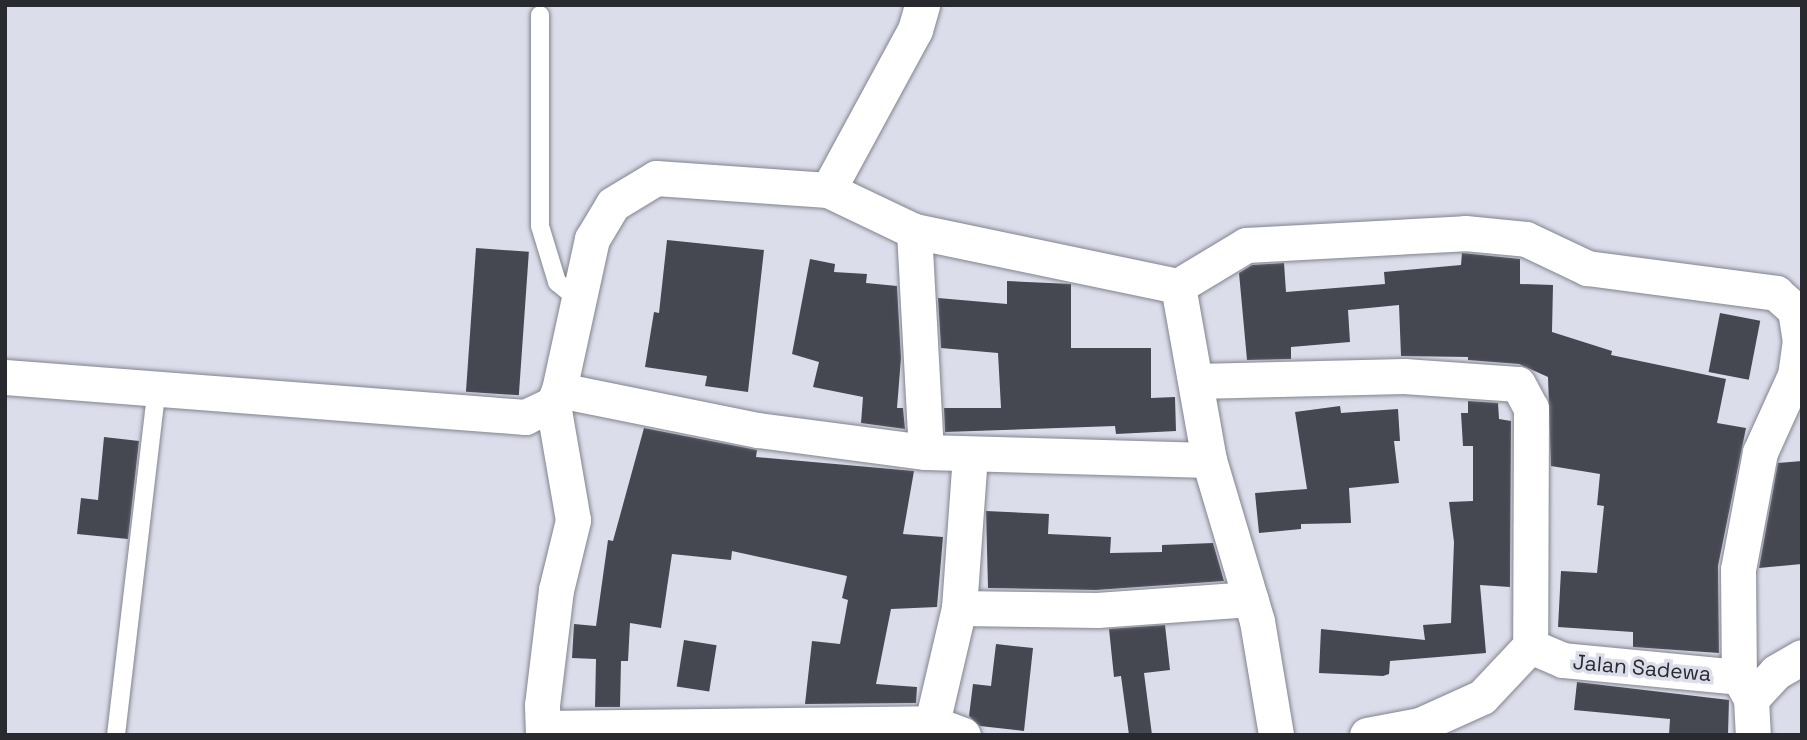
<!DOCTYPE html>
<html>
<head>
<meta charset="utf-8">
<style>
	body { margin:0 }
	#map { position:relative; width:1807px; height:740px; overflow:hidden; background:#dbdeea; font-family:"Space Grotesk",sans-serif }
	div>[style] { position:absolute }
	.building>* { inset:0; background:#454751; transform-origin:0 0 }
	.roads { filter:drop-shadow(0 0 2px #81848f) drop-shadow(0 0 2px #81848f) }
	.lane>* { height:18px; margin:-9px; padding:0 9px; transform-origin:9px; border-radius:9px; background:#fff }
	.street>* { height:35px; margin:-17.5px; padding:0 17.5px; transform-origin:17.5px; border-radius:17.5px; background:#fff }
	span { translate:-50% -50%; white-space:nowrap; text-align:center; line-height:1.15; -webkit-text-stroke:7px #dbdeea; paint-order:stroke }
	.street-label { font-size:21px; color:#292a2f }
	.frame { position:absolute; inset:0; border:7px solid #292a2f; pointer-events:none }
</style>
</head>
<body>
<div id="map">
	<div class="building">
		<i style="clip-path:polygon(667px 240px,764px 250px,748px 392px,705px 386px,707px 376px,645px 367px,654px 312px,659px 313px)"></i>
		<i style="left:476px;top:248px;width:53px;height:144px;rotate:4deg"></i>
		<i style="clip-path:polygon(1462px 253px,1520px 259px,1520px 284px,1553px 285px,1552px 332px,1612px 351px,1611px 355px,1726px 379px,1717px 423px,1746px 428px,1718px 566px,1719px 653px,1633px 647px,1633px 632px,1558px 627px,1561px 571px,1597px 573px,1604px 506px,1597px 505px,1600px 474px,1551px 466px,1548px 377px,1519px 364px,1468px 360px,1468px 357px,1401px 356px,1399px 305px,1348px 310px,1350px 342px,1291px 347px,1291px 359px,1247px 360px,1239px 273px,1252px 265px,1284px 263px,1286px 292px,1385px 284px,1384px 272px,1461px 265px)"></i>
		<i style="clip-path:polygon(810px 259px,835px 264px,834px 272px,867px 274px,866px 283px,897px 286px,901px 358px,897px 408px,903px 408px,905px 429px,861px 423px,863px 397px,813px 387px,819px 362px,792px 354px)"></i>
		<i style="clip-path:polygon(1007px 281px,1071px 284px,1071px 348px,1151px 348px,1151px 398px,1175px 397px,1176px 431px,1116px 434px,1115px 426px,945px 432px,944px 408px,1001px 408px,998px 353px,941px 348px,938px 298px,1007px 304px)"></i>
		<i style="left:1720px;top:313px;width:41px;height:60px;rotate:11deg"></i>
		<i style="clip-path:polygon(1468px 401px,1498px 403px,1499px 419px,1511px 421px,1510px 587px,1480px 585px,1486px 653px,1390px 661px,1389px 674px,1383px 676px,1319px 673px,1321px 629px,1425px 640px,1423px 625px,1451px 623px,1454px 542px,1449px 502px,1473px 501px,1473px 446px,1463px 446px,1461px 413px,1468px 413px)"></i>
		<i style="clip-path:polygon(1340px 406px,1341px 413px,1398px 409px,1400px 441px,1394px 441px,1399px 483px,1349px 488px,1351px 523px,1301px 524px,1301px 529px,1259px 533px,1255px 493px,1307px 489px,1295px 412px)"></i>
		<i style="clip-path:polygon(644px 428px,757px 450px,756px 457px,914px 471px,903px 534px,943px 537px,937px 607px,891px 609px,876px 684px,917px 687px,916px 703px,805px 704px,812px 641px,840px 644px,848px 600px,842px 598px,847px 576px,732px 551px,731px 560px,672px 554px,661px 628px,630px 623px,628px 661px,621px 661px,620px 707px,595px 707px,596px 659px,572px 658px,574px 624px,596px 626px,608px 540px,613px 541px)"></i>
		<i style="clip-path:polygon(104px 437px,139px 441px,128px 539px,77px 534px,81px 498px,98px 500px)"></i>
		<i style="clip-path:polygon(1802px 461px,1802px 564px,1759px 568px,1778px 463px)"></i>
		<i style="clip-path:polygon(986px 511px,1049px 514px,1048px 534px,1111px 537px,1110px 553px,1162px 552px,1162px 545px,1213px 543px,1224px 581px,1096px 590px,988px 588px)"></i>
		<i style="clip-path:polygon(1165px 625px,1170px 670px,1144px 673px,1152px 735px,1129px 735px,1121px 676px,1114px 677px,1109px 629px)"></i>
		<i style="left:684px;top:640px;width:33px;height:47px;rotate:9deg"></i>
		<i style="clip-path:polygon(996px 644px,1033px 648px,1024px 731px,980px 726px,969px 716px,973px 684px,991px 686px)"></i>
		<i style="clip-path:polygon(1577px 682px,1729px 700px,1728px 735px,1669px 735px,1670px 719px,1574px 710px)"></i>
	</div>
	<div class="roads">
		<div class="lane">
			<i style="left:540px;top:15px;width:211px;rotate:90deg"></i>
			<i style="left:540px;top:226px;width:59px;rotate:73.1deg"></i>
			<i style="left:557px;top:282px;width:26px;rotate:40deg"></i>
			<i style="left:116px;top:735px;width:349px;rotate:-83.3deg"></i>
		</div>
		<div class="street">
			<i style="left:828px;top:190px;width:182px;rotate:-61.5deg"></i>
			<i style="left:915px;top:30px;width:26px;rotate:-74deg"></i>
			<i style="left:914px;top:231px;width:270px;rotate:11.8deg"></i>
			<i style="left:1178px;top:286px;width:79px;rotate:-31.1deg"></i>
			<i style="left:1246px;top:245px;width:219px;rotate:-3.1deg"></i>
			<i style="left:1465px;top:233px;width:61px;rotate:5.6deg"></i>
			<i style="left:1526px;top:239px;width:68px;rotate:25.4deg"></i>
			<i style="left:1587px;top:268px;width:191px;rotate:7.5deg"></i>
			<i style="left:1776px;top:293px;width:25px;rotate:42deg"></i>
			<i style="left:1795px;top:310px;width:30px;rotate:81deg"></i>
			<i style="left:1800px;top:340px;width:35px;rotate:98deg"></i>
			<i style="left:1795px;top:375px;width:85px;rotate:114.4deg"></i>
			<i style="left:1760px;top:452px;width:119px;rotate:100.6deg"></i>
			<i style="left:1738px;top:569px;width:108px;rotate:89.5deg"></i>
			<i style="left:1739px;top:677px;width:25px;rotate:61deg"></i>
			<i style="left:1751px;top:699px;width:36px;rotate:87deg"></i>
			<i style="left:1178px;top:286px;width:177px;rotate:79.9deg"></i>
			<i style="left:1209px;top:460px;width:168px;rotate:73.4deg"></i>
			<i style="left:1257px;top:621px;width:116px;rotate:80.5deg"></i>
			<i style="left:5px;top:377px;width:522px;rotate:4.4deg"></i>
			<i style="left:525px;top:417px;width:31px;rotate:-25deg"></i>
			<i style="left:553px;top:404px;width:15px;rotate:-67deg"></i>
			<i style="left:559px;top:390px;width:155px;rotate:-77.7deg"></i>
			<i style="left:592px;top:239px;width:41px;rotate:-59deg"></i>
			<i style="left:613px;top:204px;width:50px;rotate:-31.2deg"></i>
			<i style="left:656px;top:178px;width:172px;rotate:4deg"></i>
			<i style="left:828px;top:190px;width:95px;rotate:25.5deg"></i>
			<i style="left:914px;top:231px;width:221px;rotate:86.9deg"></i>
			<i style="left:1196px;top:381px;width:208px;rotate:-1.4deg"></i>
			<i style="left:1404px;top:376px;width:114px;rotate:4deg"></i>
			<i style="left:1518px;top:384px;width:27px;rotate:62deg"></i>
			<i style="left:1531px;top:408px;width:238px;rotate:90.2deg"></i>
			<i style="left:559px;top:390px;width:203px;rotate:11.4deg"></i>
			<i style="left:758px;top:430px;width:169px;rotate:7.5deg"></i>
			<i style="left:926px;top:452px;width:283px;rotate:1.6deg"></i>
			<i style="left:959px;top:608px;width:138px;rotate:0.8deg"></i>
			<i style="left:1097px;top:610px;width:154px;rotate:-4.1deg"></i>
			<i style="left:1751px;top:699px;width:37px;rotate:-47deg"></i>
			<i style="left:1776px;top:672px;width:30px;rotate:-30deg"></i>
			<i style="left:932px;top:723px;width:118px;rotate:-76.8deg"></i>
			<i style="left:959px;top:608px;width:154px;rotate:-85.9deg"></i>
			<i style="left:543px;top:728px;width:389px;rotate:-0.7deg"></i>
			<i style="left:932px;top:723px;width:33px;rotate:21deg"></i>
			<i style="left:543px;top:735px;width:30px;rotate:-92deg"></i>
			<i style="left:542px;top:705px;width:116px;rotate:-83.1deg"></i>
			<i style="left:556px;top:590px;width:72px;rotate:-76.3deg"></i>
			<i style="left:573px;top:520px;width:118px;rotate:-99.8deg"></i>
			<i style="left:1367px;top:735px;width:54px;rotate:-10.7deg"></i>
			<i style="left:1420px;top:725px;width:68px;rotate:-24.3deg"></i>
			<i style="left:1482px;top:697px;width:70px;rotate:-46.7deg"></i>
			<i style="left:1530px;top:646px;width:36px;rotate:23deg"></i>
			<i style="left:1563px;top:660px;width:177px;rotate:5.5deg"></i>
		</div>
	</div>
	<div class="street-label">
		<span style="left:1642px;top:668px;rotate:5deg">Jalan Sadewa</span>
	</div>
	<div class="frame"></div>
</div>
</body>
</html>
